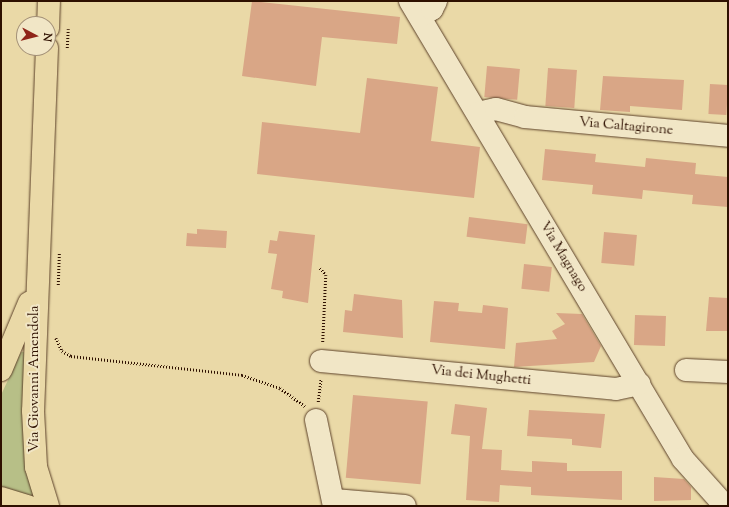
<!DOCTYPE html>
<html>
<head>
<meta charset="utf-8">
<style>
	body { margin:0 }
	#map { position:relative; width:729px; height:507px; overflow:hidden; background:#ead9a7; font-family:"Sorts Mill Goudy",serif }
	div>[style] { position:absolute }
	.green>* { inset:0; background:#b7bf87 }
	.building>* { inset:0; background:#d9a686; transform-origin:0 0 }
	.path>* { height:2.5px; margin-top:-1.25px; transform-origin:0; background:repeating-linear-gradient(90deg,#2e1000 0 1px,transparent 0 3px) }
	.roads { filter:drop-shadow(0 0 1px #5d422a) drop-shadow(0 0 1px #5d422a) }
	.minor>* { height:22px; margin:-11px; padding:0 11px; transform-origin:11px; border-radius:11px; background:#f1e6c6 }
	.major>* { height:22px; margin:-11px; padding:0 11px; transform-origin:11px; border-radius:11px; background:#ead9a7 }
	span { translate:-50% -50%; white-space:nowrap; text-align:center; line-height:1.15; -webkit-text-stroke:4px #f1e6c6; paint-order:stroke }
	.street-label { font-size:14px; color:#2e1000 }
	.frame { position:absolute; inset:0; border:2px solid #2e1000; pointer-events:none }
	.north { position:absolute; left:16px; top:16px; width:40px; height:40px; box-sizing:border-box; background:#f1e6c6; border:1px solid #a39077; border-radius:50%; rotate:97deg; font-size:11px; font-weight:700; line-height:16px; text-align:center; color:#2e1000 }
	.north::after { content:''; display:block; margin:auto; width:14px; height:18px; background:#8f2418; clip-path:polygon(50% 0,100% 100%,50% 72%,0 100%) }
</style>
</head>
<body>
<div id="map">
	<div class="green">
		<i style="clip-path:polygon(21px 352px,24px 352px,24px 417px,33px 496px,1px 489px,1px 395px)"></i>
	</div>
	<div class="building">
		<i style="clip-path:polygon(252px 1px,400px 17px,397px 44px,322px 37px,316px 86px,242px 76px)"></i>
		<i style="left:487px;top:66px;width:33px;height:31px;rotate:5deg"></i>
		<i style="left:548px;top:68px;width:29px;height:38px;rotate:4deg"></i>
		<i style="clip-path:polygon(603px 76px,684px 80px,682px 110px,630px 106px,630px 112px,600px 110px)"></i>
		<i style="clip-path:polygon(367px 78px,438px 87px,431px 141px,480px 147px,474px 198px,257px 174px,262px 122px,360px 133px)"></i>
		<i style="left:710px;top:84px;width:18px;height:30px;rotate:3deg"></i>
		<i style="clip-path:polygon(545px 149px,596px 154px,595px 162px,645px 167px,646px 158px,696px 163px,695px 174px,728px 177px,728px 207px,692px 204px,693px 195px,643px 190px,642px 199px,592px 194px,593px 185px,542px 180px)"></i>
		<i style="left:469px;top:217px;width:59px;height:20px;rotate:7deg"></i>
		<i style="clip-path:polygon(197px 229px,227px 231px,226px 248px,186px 246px,187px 233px,197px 234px)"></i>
		<i style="clip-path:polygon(279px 231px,315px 235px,308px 303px,282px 298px,283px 291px,271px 289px,277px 254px,268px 253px,270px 240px,277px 241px)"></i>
		<i style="left:604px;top:232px;width:33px;height:31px;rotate:5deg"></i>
		<i style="left:524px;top:264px;width:28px;height:25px;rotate:6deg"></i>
		<i style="clip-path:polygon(354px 294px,402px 300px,403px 338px,343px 332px,345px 310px,352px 311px)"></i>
		<i style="clip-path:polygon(709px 297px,728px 298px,728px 331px,706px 331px)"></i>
		<i style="clip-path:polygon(434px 301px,459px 303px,458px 311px,482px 313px,483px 305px,508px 308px,505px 349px,430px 342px)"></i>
		<i style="clip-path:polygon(556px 313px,582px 314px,601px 346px,594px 362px,514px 367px,516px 343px,557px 339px,552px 331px,565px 324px)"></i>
		<i style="left:635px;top:315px;width:31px;height:30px;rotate:2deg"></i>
		<i style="left:353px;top:395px;width:75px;height:83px;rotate:5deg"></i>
		<i style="clip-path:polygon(455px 404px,487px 408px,482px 449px,502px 450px,501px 470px,532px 472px,532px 461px,567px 463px,567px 471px,622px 471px,622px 500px,531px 495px,531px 487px,500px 485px,499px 502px,466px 500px,470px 436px,451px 434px)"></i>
		<i style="clip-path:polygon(529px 410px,605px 414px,601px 448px,572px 445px,572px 439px,527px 436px)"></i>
		<i style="clip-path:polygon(654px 477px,684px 479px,691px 487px,691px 500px,654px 501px)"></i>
	</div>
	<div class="path">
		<i style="left:67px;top:48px;width:19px;rotate:-87deg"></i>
		<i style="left:320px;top:268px;width:9px;rotate:49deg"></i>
		<i style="left:326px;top:275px;width:67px;rotate:92.6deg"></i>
		<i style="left:58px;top:285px;width:32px;rotate:-88deg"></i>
		<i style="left:56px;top:338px;width:14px;rotate:65deg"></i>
		<i style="left:62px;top:351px;width:10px;rotate:29deg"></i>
		<i style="left:71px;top:356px;width:172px;rotate:6.3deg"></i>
		<i style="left:242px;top:375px;width:40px;rotate:18.9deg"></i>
		<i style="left:280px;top:388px;width:31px;rotate:36deg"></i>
		<i style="left:318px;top:402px;width:23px;rotate:-83deg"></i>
	</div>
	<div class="roads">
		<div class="minor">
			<i style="left:410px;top:1px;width:533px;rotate:59.2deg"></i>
			<i style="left:683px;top:459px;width:63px;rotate:48.2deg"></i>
			<i style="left:420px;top:16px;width:14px;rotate:-30deg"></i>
			<i style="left:432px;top:9px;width:9px;rotate:-63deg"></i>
			<i style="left:478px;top:113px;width:18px;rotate:-13deg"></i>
			<i style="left:496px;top:109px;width:30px;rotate:15deg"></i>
			<i style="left:525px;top:117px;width:204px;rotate:5.3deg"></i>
			<i style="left:321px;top:361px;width:296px;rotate:5.4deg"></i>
			<i style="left:616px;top:389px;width:24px;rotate:-12deg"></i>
			<i style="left:686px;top:370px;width:42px;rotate:2.7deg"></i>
			<i style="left:316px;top:420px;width:88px;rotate:78.2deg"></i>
			<i style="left:334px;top:500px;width:71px;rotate:4.8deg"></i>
		</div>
		<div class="major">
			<i style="left:48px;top:28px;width:27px;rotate:-88deg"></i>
			<i style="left:47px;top:48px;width:363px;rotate:92.2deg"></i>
			<i style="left:33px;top:411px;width:56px;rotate:86.9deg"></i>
			<i style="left:36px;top:467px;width:41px;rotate:72.9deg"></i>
			<i style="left:1px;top:370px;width:73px;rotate:-67.3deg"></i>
			<i style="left:1px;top:498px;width:28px;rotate:17deg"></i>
		</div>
	</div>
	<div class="street-label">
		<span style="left:626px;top:127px;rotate:5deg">Via Caltagirone</span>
		<span style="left:563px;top:257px;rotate:59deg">Via Magnago</span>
		<span style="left:481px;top:376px;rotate:6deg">Via dei Mughetti</span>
		<span style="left:35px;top:379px;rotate:-90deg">Via Giovanni Amendola</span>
	</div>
	<div class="frame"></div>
	<div class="north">N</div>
</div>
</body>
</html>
